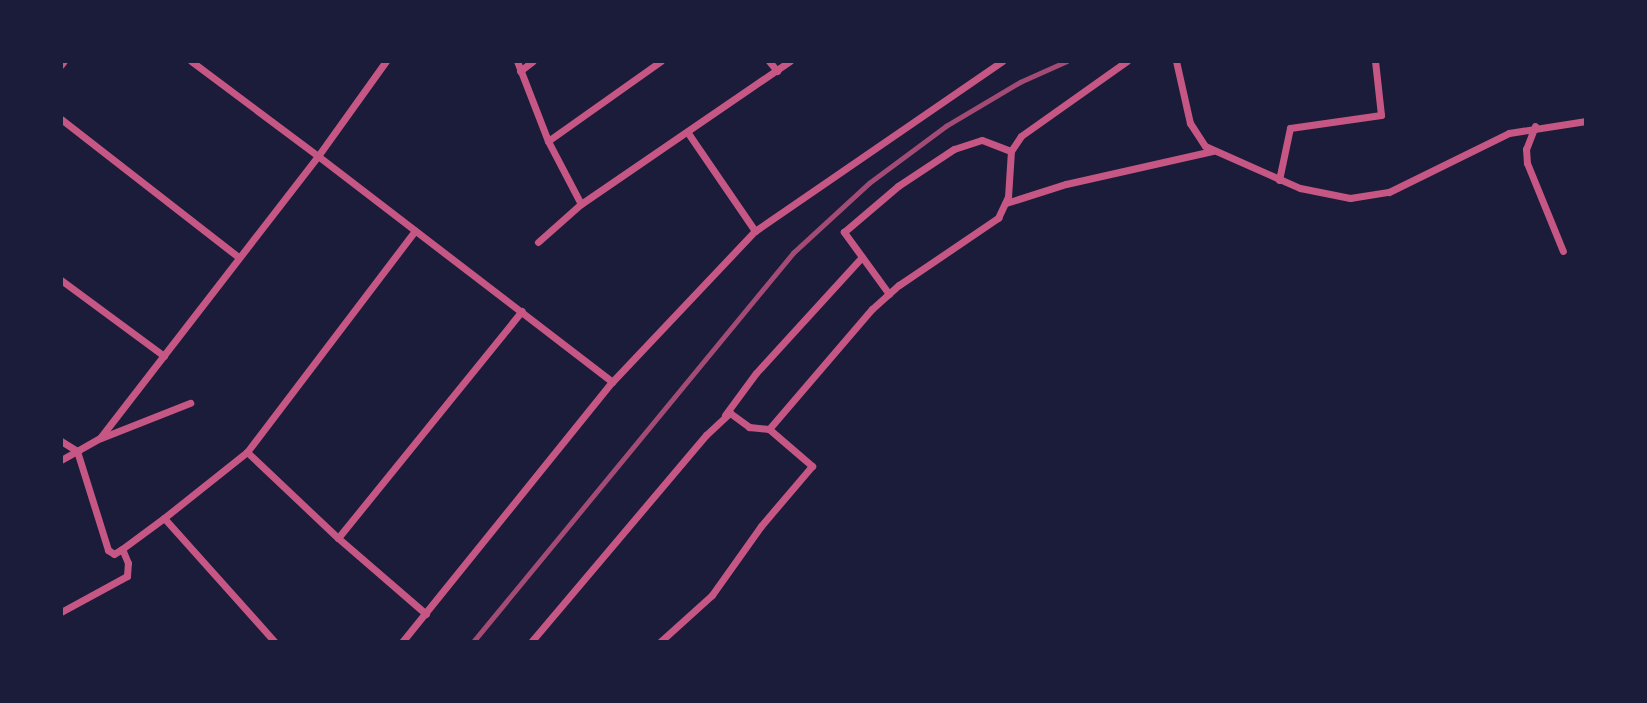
<!DOCTYPE html>
<html>
<head>
<meta charset="utf-8">
<style>
	body { margin:0 }
	#map { position:relative; width:1647px; height:703px; overflow:hidden; background:#1b1b3a; font-family:Jost,sans-serif }
	div>[style] { position:absolute }
	.minor>* { height:7px; margin:-3.5px; padding:0 3.5px; transform-origin:3.5px; border-radius:3.5px; background:#c65784 }
	.rail>* { height:4.5px; margin:-2.25px; padding:0 2.25px; transform-origin:2.25px; border-radius:2.25px; background:#a44b75 }
	span { translate:-50% -50%; white-space:nowrap; text-align:center; line-height:1.15; -webkit-text-stroke:7px #1b1b3a; paint-order:stroke }
	.frame { position:absolute; inset:0; border:63px solid #1b1b3a; pointer-events:none }
</style>
</head>
<body>
<div id="map">
	<div class="minor">
		<i style="left:191px;top:61px;width:159px;rotate:36.8deg"></i>
		<i style="left:318px;top:156px;width:117px;rotate:-54.4deg"></i>
		<i style="left:517px;top:61px;width:86px;rotate:68.8deg"></i>
		<i style="left:548px;top:141px;width:71px;rotate:62.4deg"></i>
		<i style="left:769px;top:61px;width:13px;rotate:51deg"></i>
		<i style="left:1176px;top:61px;width:64px;rotate:77.3deg"></i>
		<i style="left:1190px;top:123px;width:27px;rotate:57deg"></i>
		<i style="left:1205px;top:146px;width:104px;rotate:23.9deg"></i>
		<i style="left:1300px;top:188px;width:51px;rotate:11.3deg"></i>
		<i style="left:1350px;top:198px;width:39px;rotate:-9deg"></i>
		<i style="left:1389px;top:192px;width:134px;rotate:-26.2deg"></i>
		<i style="left:1509px;top:133px;width:78px;rotate:-8.9deg"></i>
		<i style="left:61px;top:65px;width:5px;rotate:-53deg"></i>
		<i style="left:520px;top:71px;width:16px;rotate:-38deg"></i>
		<i style="left:61px;top:119px;width:224px;rotate:37.9deg"></i>
		<i style="left:1535px;top:126px;width:25px;rotate:111deg"></i>
		<i style="left:1526px;top:149px;width:14px;rotate:86deg"></i>
		<i style="left:1527px;top:163px;width:95px;rotate:67.8deg"></i>
		<i style="left:688px;top:133px;width:119px;rotate:55.6deg"></i>
		<i style="left:548px;top:141px;width:138px;rotate:-35.3deg"></i>
		<i style="left:1279px;top:180px;width:53px;rotate:-78.1deg"></i>
		<i style="left:1290px;top:128px;width:92px;rotate:-8.1deg"></i>
		<i style="left:1381px;top:115px;width:54px;rotate:-96.3deg"></i>
		<i style="left:1006px;top:203px;width:63px;rotate:-17.6deg"></i>
		<i style="left:1066px;top:184px;width:150px;rotate:-12.7deg"></i>
		<i style="left:538px;top:242px;width:57px;rotate:-41.5deg"></i>
		<i style="left:581px;top:204px;width:253px;rotate:-34.4deg"></i>
		<i style="left:61px;top:280px;width:128px;rotate:36.4deg"></i>
		<i style="left:889px;top:294px;width:77px;rotate:-126deg"></i>
		<i style="left:844px;top:232px;width:71px;rotate:-40.4deg"></i>
		<i style="left:898px;top:186px;width:67px;rotate:-33.5deg"></i>
		<i style="left:954px;top:149px;width:29px;rotate:-18deg"></i>
		<i style="left:982px;top:140px;width:31px;rotate:21deg"></i>
		<i style="left:725px;top:415px;width:52px;rotate:-53.6deg"></i>
		<i style="left:756px;top:373px;width:157px;rotate:-47.6deg"></i>
		<i style="left:769px;top:429px;width:158px;rotate:-49.4deg"></i>
		<i style="left:872px;top:309px;width:36px;rotate:-42deg"></i>
		<i style="left:899px;top:285px;width:120px;rotate:-34.1deg"></i>
		<i style="left:998px;top:218px;width:23px;rotate:-65deg"></i>
		<i style="left:1008px;top:197px;width:46px;rotate:-86.3deg"></i>
		<i style="left:1011px;top:151px;width:18px;rotate:-56deg"></i>
		<i style="left:1021px;top:136px;width:130px;rotate:-35.3deg"></i>
		<i style="left:101px;top:438px;width:96px;rotate:-21.5deg"></i>
		<i style="left:61px;top:441px;width:19px;rotate:32deg"></i>
		<i style="left:77px;top:451px;width:104px;rotate:72.6deg"></i>
		<i style="left:108px;top:550px;width:7px;rotate:34deg"></i>
		<i style="left:114px;top:554px;width:9px;rotate:-32deg"></i>
		<i style="left:122px;top:549px;width:52px;rotate:-36.4deg"></i>
		<i style="left:164px;top:518px;width:166px;rotate:48.2deg"></i>
		<i style="left:247px;top:452px;width:278px;rotate:-52.8deg"></i>
		<i style="left:61px;top:460px;width:45px;rotate:-29.4deg"></i>
		<i style="left:100px;top:438px;width:356px;rotate:-52.3deg"></i>
		<i style="left:318px;top:156px;width:371px;rotate:37.5deg"></i>
		<i style="left:164px;top:518px;width:106px;rotate:-38.5deg"></i>
		<i style="left:247px;top:452px;width:125px;rotate:43.4deg"></i>
		<i style="left:61px;top:612px;width:75px;rotate:-28.6deg"></i>
		<i style="left:127px;top:576px;width:13px;rotate:-86deg"></i>
		<i style="left:128px;top:563px;width:15px;rotate:-113deg"></i>
		<i style="left:426px;top:614px;width:116px;rotate:-139.2deg"></i>
		<i style="left:338px;top:538px;width:292px;rotate:-51deg"></i>
		<i style="left:402px;top:642px;width:334px;rotate:-51.1deg"></i>
		<i style="left:612px;top:382px;width:208px;rotate:-46.6deg"></i>
		<i style="left:755px;top:231px;width:300px;rotate:-34.5deg"></i>
		<i style="left:531px;top:642px;width:271px;rotate:-49.8deg"></i>
		<i style="left:706px;top:435px;width:33px;rotate:-43deg"></i>
		<i style="left:730px;top:413px;width:24px;rotate:36deg"></i>
		<i style="left:749px;top:427px;width:20px;rotate:6deg"></i>
		<i style="left:769px;top:429px;width:57px;rotate:40.7deg"></i>
		<i style="left:812px;top:466px;width:79px;rotate:130.4deg"></i>
		<i style="left:761px;top:526px;width:85px;rotate:125.4deg"></i>
		<i style="left:712px;top:595px;width:70px;rotate:137.9deg"></i>
	</div>
	<div class="rail">
		<i style="left:473px;top:642px;width:504px;rotate:-50.56deg"></i>
		<i style="left:793px;top:253px;width:103px;rotate:-42.6deg"></i>
		<i style="left:869px;top:183px;width:96px;rotate:-36.5deg"></i>
		<i style="left:946px;top:126px;width:86px;rotate:-30.7deg"></i>
		<i style="left:1020px;top:82px;width:51px;rotate:-24.1deg"></i>
	</div>
	<div class="frame"></div>
</div>
</body>
</html>
